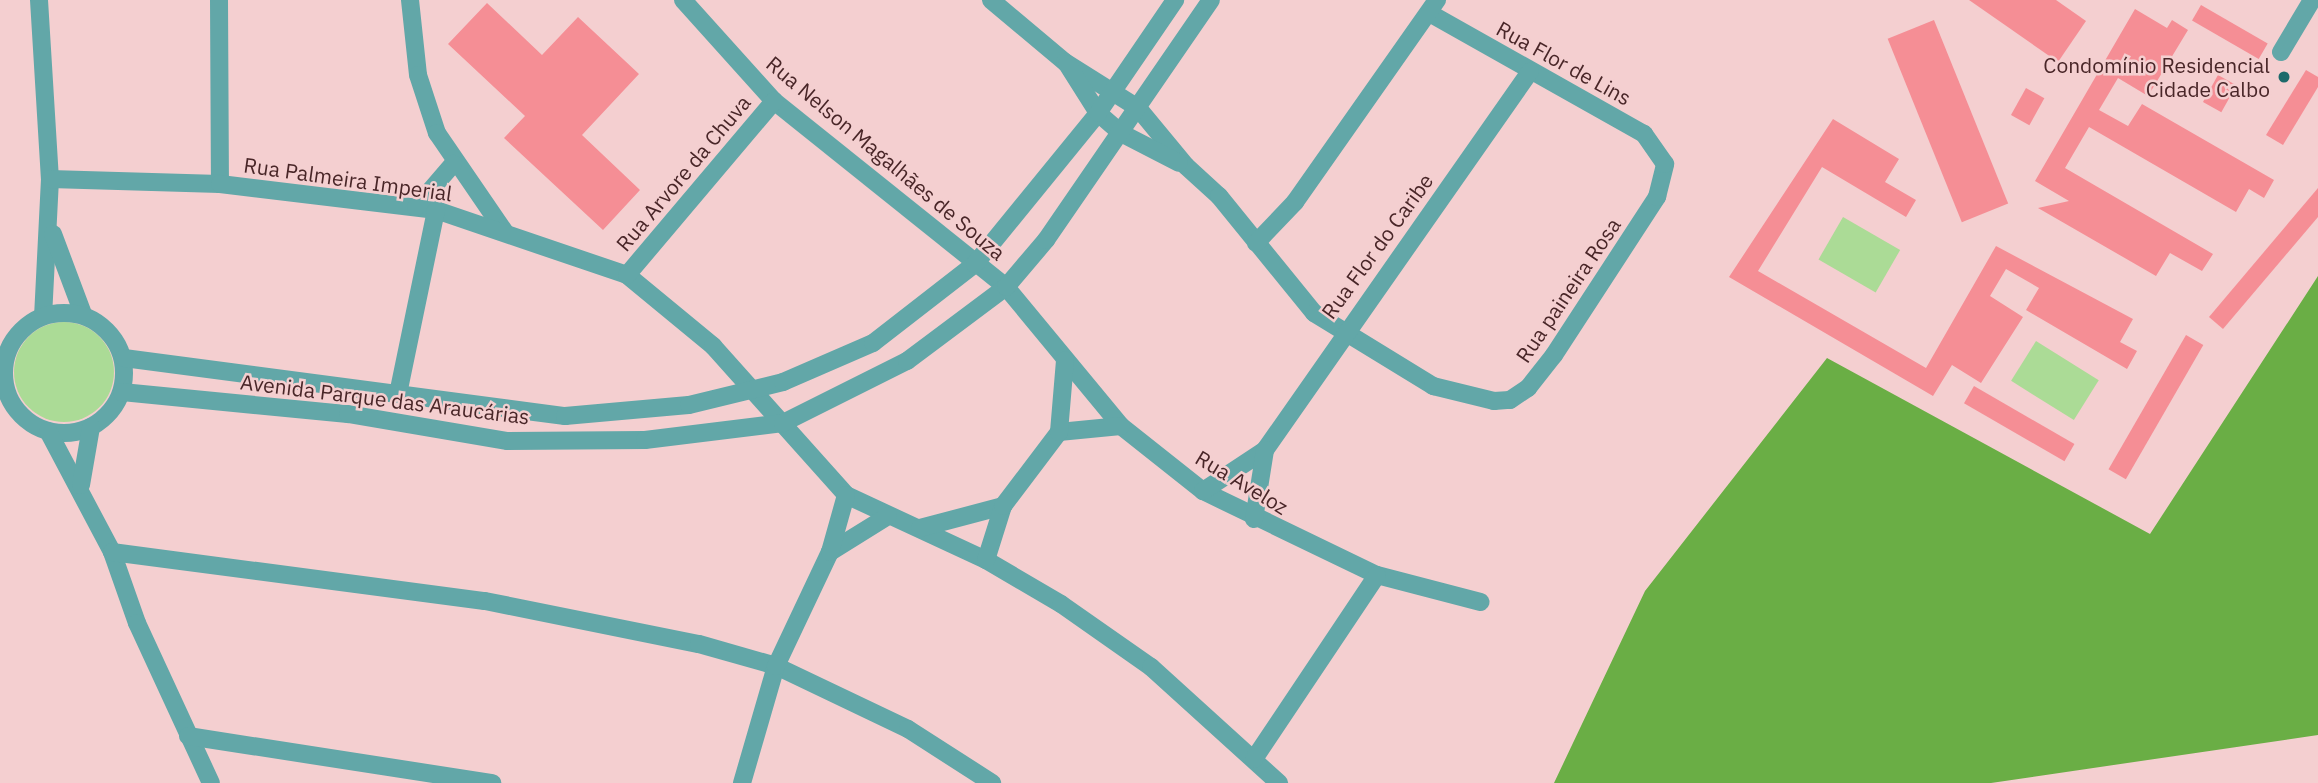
<!DOCTYPE html>
<html>
<head>
<meta charset="utf-8">
<style>
	body { margin:0 }
	#map { position:relative; width:2318px; height:783px; overflow:hidden; background:#f4cfd0; font-family:"IBM Plex Sans",sans-serif }
	div>[style] { position:absolute }
	.green>* { inset:0; background:#abdb96; transform-origin:0 0 }
	.round { border-radius:50% }
	.forest>* { inset:0; background:#6aae45 }
	.building>* { inset:0; background:#f58e95; transform-origin:0 0 }
	.minor>* { height:18px; margin:-9px; padding:0 9px; transform-origin:9px; border-radius:9px; background:#62a7a8 }
	.minor>.ring { margin:-9px; padding:0; box-sizing:content-box; background:none; border:18px solid #62a7a8; border-radius:50% }
	.dots>* { width:19px; height:19px; translate:-50% -50%; box-sizing:border-box; border:4px solid #f4cfd0; border-radius:50% }
	span { translate:-50% -50%; white-space:nowrap; text-align:center; line-height:1.15; -webkit-text-stroke:5px #f4cfd0; paint-order:stroke }
	.street-label { font-size:21px; color:#492628 }
	.poi-label { font-size:21px; color:#492628 }
	.right { translate:-100% -50%; text-align:right }
</style>
</head>
<body>
<div id="map">
	<div class="green">
		<i style="left:1843px;top:217px;width:66px;height:49px;rotate:30deg"></i>
		<i class="round" style="left:14px;top:322px;width:100px;height:100px"></i>
		<i style="left:2036px;top:341px;width:74px;height:47px;rotate:32deg"></i>
	</div>
	<div class="forest">
		<i style="clip-path:polygon(2318px 276px,2318px 735px,1991px 783px,1554px 783px,1645px 591px,1827px 358px,2150px 534px)"></i>
	</div>
	<div class="building">
		<i style="clip-path:polygon(1969px 0,2056px 0,2086px 21px,2058px 62px)"></i>
		<i style="clip-path:polygon(487px 3px,542px 55px,578px 17px,639px 74px,582px 135px,640px 190px,603px 230px,504px 138px,525px 116px,448px 44px)"></i>
		<i style="left:2201px;top:5px;width:77px;height:18px;rotate:30deg"></i>
		<i style="clip-path:polygon(2135px 9px,2167px 28px,2172px 20px,2188px 30px,2148px 96px,2118px 78px,2099px 110px,2128px 126px,2142px 104px,2274px 180px,2264px 198px,2249px 189px,2236px 212px,2089px 127px,2065px 168px,2213px 254px,2202px 271px,2170px 253px,2156px 276px,2038px 208px,2069px 201px,2035px 181px)"></i>
		<i style="left:1934px;top:20px;width:198px;height:50px;rotate:68deg"></i>
		<i style="clip-path:polygon(2306px 70px,2318px 77px,2318px 87px,2283px 145px,2266px 135px)"></i>
		<i style="left:2218px;top:75px;width:21px;height:31px;rotate:29deg"></i>
		<i style="left:2026px;top:88px;width:21px;height:31px;rotate:29deg"></i>
		<i style="clip-path:polygon(1833px 119px,1899px 159px,1885px 182px,1916px 200px,1906px 217px,1822px 167px,1758px 271px,1926px 368px,1996px 246px,2133px 319px,2120px 342px,2137px 351px,2127px 369px,2026px 310px,2039px 288px,2006px 269px,1990px 296px,2023px 317px,1981px 383px,1952px 365px,1933px 396px,1729px 277px)"></i>
		<i style="clip-path:polygon(2318px 188px,2318px 217px,2223px 329px,2209px 317px)"></i>
		<i style="left:2186px;top:335px;width:20px;height:155px;rotate:30deg"></i>
		<i style="left:1974px;top:386px;width:116px;height:20px;rotate:30deg"></i>
	</div>
	<div class="minor">
		<i style="left:39px;top:0;width:179px;rotate:86.5deg"></i>
		<i style="left:50px;top:179px;width:137px;rotate:92.9deg"></i>
		<i style="left:219px;top:0;width:184px;rotate:89.7deg"></i>
		<i style="left:410px;top:0;width:75px;rotate:83.9deg"></i>
		<i style="left:418px;top:75px;width:61px;rotate:71.9deg"></i>
		<i style="left:437px;top:133px;width:119px;rotate:55.6deg"></i>
		<i style="left:683px;top:0;width:136px;rotate:48deg"></i>
		<i style="left:774px;top:101px;width:297px;rotate:38.7deg"></i>
		<i style="left:1006px;top:287px;width:180px;rotate:50.4deg"></i>
		<i style="left:1121px;top:426px;width:105px;rotate:38.4deg"></i>
		<i style="left:1203px;top:491px;width:193px;rotate:25.8deg"></i>
		<i style="left:1377px;top:575px;width:107px;rotate:14.6deg"></i>
		<i style="left:991px;top:0;width:97px;rotate:40deg"></i>
		<i style="left:1065px;top:62px;width:86px;rotate:32.2deg"></i>
		<i style="left:1138px;top:108px;width:75px;rotate:50.4deg"></i>
		<i style="left:1186px;top:166px;width:45px;rotate:42.3deg"></i>
		<i style="left:1219px;top:196px;width:151px;rotate:50.9deg"></i>
		<i style="left:1314px;top:313px;width:140px;rotate:31.5deg"></i>
		<i style="left:1433px;top:386px;width:63px;rotate:13.8deg"></i>
		<i style="left:1494px;top:401px;width:16px;rotate:-4deg"></i>
		<i style="left:1510px;top:400px;width:22px;rotate:-34deg"></i>
		<i style="left:1528px;top:388px;width:42px;rotate:-51.8deg"></i>
		<i style="left:1554px;top:355px;width:189px;rotate:-56.9deg"></i>
		<i style="left:1657px;top:197px;width:34px;rotate:-76deg"></i>
		<i style="left:1665px;top:164px;width:37px;rotate:-125deg"></i>
		<i style="left:1644px;top:134px;width:247px;rotate:-150.6deg"></i>
		<i style="left:2281px;top:52px;width:61px;rotate:-59.2deg"></i>
		<i style="left:1067px;top:64px;width:58px;rotate:57.7deg"></i>
		<i style="left:1098px;top:113px;width:30px;rotate:41deg"></i>
		<i style="left:1121px;top:133px;width:65px;rotate:27.3deg"></i>
		<i style="left:50px;top:179px;width:170px;rotate:1.7deg"></i>
		<i style="left:220px;top:184px;width:218px;rotate:6.9deg"></i>
		<i style="left:436px;top:210px;width:202px;rotate:18.8deg"></i>
		<i style="left:627px;top:275px;width:112px;rotate:39.5deg"></i>
		<i style="left:713px;top:346px;width:200px;rotate:48.2deg"></i>
		<i style="left:846px;top:495px;width:154px;rotate:24.9deg"></i>
		<i style="left:986px;top:560px;width:87px;rotate:30.4deg"></i>
		<i style="left:1061px;top:604px;width:110px;rotate:35deg"></i>
		<i style="left:1151px;top:667px;width:173px;rotate:42.2deg"></i>
		<i style="left:416px;top:207px;width:57px;rotate:-49.3deg"></i>
		<i style="left:53px;top:234px;width:85px;rotate:69.4deg"></i>
		<i style="left:1256px;top:243px;width:57px;rotate:-46.4deg"></i>
		<i style="left:1295px;top:202px;width:247px;rotate:-54.9deg"></i>
		<i style="left:627px;top:275px;width:228px;rotate:-49.8deg"></i>
		<i class="ring" style="left:4px;top:313px;width:102px;height:102px"></i>
		<i style="left:124px;top:358px;width:445px;rotate:7.5deg"></i>
		<i style="left:565px;top:416px;width:124px;rotate:-5.1deg"></i>
		<i style="left:689px;top:405px;width:97px;rotate:-13.7deg"></i>
		<i style="left:783px;top:382px;width:98px;rotate:-23.4deg"></i>
		<i style="left:873px;top:343px;width:129px;rotate:-37.8deg"></i>
		<i style="left:975px;top:264px;width:195px;rotate:-50.8deg"></i>
		<i style="left:1098px;top:113px;width:137px;rotate:-55.7deg"></i>
		<i style="left:122px;top:392px;width:227px;rotate:5.6deg"></i>
		<i style="left:348px;top:414px;width:162px;rotate:9.6deg"></i>
		<i style="left:508px;top:441px;width:137px;rotate:-0.4deg"></i>
		<i style="left:645px;top:440px;width:139px;rotate:-7deg"></i>
		<i style="left:783px;top:423px;width:139px;rotate:-26.6deg"></i>
		<i style="left:907px;top:361px;width:124px;rotate:-36.8deg"></i>
		<i style="left:1006px;top:287px;width:62px;rotate:-49.6deg"></i>
		<i style="left:1046px;top:240px;width:291px;rotate:-55.5deg"></i>
		<i style="left:398px;top:394px;width:188px;rotate:-78.3deg"></i>
		<i style="left:48px;top:431px;width:137px;rotate:62.1deg"></i>
		<i style="left:112px;top:552px;width:75px;rotate:70.6deg"></i>
		<i style="left:137px;top:623px;width:176px;rotate:65.2deg"></i>
		<i style="left:1059px;top:432px;width:62px;rotate:-5.5deg"></i>
		<i style="left:81px;top:485px;width:59px;rotate:-80.2deg"></i>
		<i style="left:1203px;top:491px;width:74px;rotate:-33.5deg"></i>
		<i style="left:1265px;top:450px;width:462px;rotate:-55deg"></i>
		<i style="left:1254px;top:519px;width:70px;rotate:-80.9deg"></i>
		<i style="left:920px;top:528px;width:86px;rotate:-14.8deg"></i>
		<i style="left:112px;top:552px;width:376px;rotate:7.5deg"></i>
		<i style="left:485px;top:601px;width:218px;rotate:11.4deg"></i>
		<i style="left:699px;top:644px;width:80px;rotate:15.9deg"></i>
		<i style="left:776px;top:666px;width:146px;rotate:25.5deg"></i>
		<i style="left:908px;top:729px;width:100px;rotate:32.7deg"></i>
		<i style="left:830px;top:552px;width:68px;rotate:-31.8deg"></i>
		<i style="left:986px;top:560px;width:57px;rotate:-72.5deg"></i>
		<i style="left:1003px;top:506px;width:93px;rotate:-52.9deg"></i>
		<i style="left:1059px;top:432px;width:72px;rotate:-85.2deg"></i>
		<i style="left:188px;top:736px;width:308px;rotate:8.8deg"></i>
		<i style="left:1254px;top:759px;width:221px;rotate:-56.2deg"></i>
		<i style="left:742px;top:783px;width:122px;rotate:-73.8deg"></i>
		<i style="left:776px;top:666px;width:126px;rotate:-64.7deg"></i>
		<i style="left:830px;top:552px;width:59px;rotate:-74.3deg"></i>
	</div>
	<div class="dots">
		<i style="left:2284px;top:77px;background:#1d6a6b"></i>
	</div>
	<div class="street-label">
		<span style="left:1564px;top:63px;rotate:29deg">Rua Flor de Lins</span>
		<span style="left:886px;top:158px;rotate:40deg">Rua Nelson Magalhães de Souza</span>
		<span style="left:683px;top:173px;rotate:-50deg">Rua Arvore da Chuva</span>
		<span style="left:348px;top:179px;rotate:8deg">Rua Palmeira Imperial</span>
		<span style="left:1377px;top:246px;rotate:-54deg">Rua Flor do Caribe</span>
		<span style="left:1568px;top:290px;rotate:-56deg">Rua paineira Rosa</span>
		<span style="left:385px;top:399px;rotate:7deg">Avenida Parque das Araucárias</span>
		<span style="left:1242px;top:482px;rotate:31deg">Rua Aveloz</span>
	</div>
	<div class="poi-label">
		<span class="right" style="left:2270px;top:77px">Condomínio Residencial<br>Cidade Calbo</span>
	</div>
</div>
</body>
</html>
